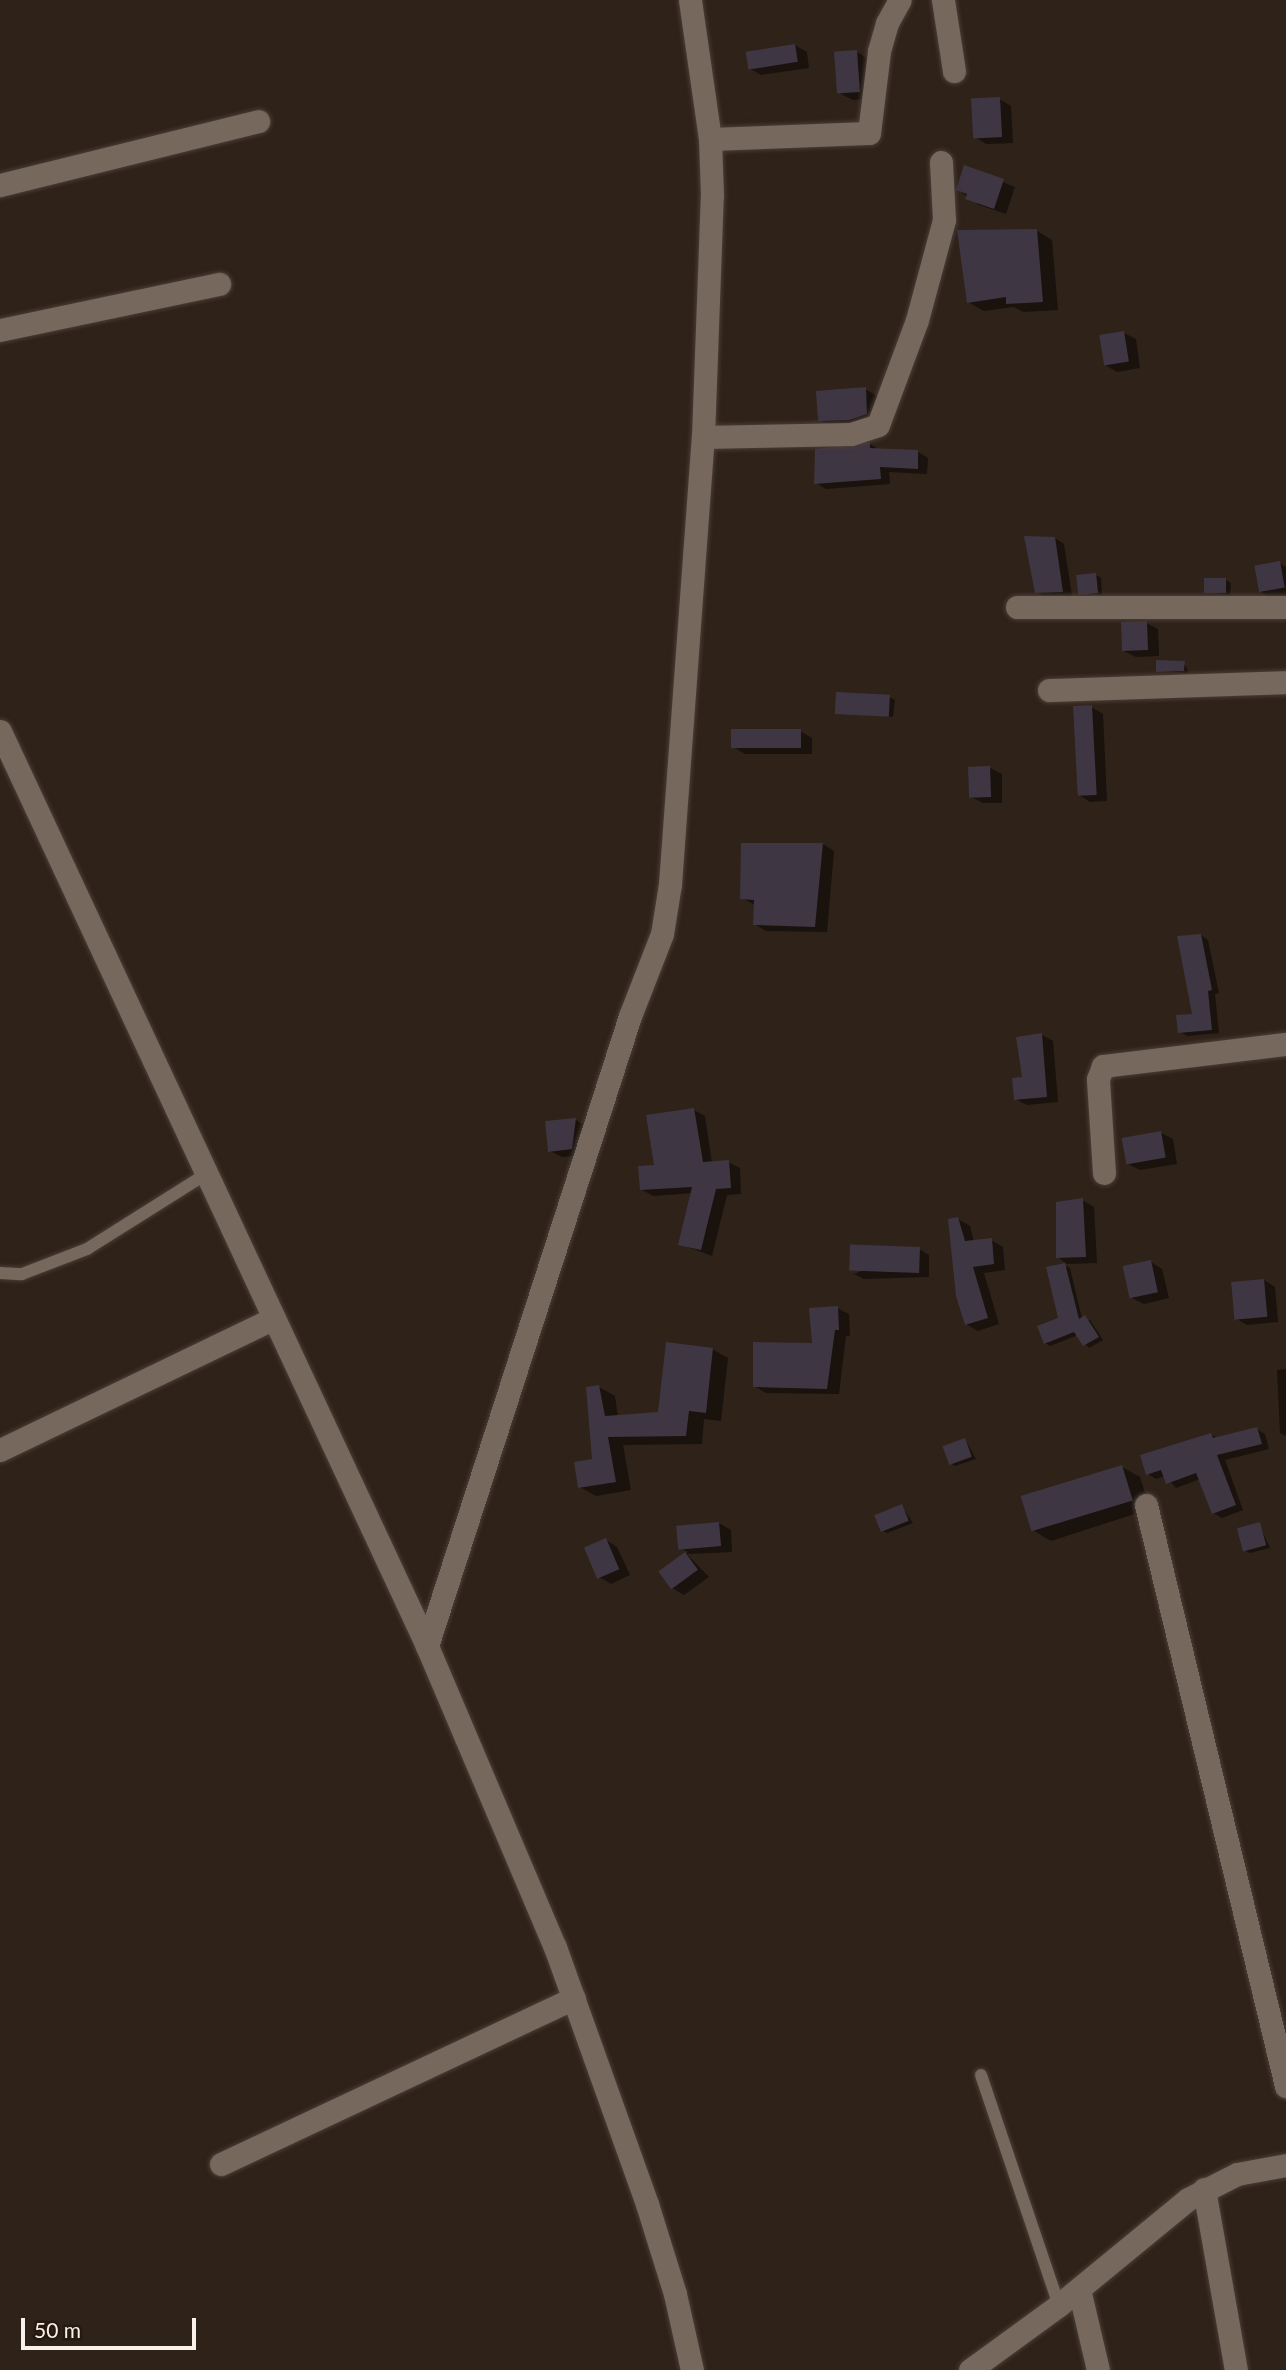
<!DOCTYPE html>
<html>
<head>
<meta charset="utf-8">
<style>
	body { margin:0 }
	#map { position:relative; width:1286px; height:2370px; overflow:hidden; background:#2f2219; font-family:Lato,sans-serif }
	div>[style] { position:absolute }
	.shadow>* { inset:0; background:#0007 }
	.building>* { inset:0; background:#3f3643; transform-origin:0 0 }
	.roads { filter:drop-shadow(0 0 2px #493e37) drop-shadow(0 0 2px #493e37) }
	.lane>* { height:12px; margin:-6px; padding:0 6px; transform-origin:6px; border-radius:6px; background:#77685d }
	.street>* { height:23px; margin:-11.5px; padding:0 11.5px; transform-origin:11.5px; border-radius:11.5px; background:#77685d }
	span { translate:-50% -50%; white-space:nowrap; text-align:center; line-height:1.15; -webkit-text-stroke:5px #251910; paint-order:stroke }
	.scale { position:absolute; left:21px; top:2318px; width:175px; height:32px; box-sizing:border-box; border:4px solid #faf1eb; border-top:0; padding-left:9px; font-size:21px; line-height:24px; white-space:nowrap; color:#faf1eb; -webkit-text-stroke:5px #251910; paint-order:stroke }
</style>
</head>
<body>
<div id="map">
	<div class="shadow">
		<i style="clip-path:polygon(795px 45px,807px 52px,809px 68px,761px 75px,749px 68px)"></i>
		<i style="clip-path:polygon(857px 52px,868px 59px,871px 98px,853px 100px,841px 94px)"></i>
		<i style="clip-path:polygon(999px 99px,1011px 106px,1013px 143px,986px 144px,975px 137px)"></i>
		<i style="clip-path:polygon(965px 167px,1015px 187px,1006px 214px,979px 205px,959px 190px)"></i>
		<i style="clip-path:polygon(1037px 231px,1052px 240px,1058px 310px,1023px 312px,1014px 307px,984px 311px,968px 302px)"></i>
		<i style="clip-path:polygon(1124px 333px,1136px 339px,1140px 368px,1117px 372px,1105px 365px)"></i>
		<i style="clip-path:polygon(865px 389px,877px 396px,878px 420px,831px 426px,820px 420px)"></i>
		<i style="clip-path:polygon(870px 444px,880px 450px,918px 452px,928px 458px,927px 474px,889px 472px,890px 484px,826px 489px,816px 483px)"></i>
		<i style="clip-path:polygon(1055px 538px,1064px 544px,1072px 596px,1046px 597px,1037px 592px)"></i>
		<i style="clip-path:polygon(1279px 563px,1286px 567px,1286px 596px,1272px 599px,1261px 592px)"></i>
		<i style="clip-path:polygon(1096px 575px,1101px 578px,1102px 595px,1079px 592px)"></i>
		<i style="clip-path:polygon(1226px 580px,1231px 583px,1230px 595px,1205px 592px)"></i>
		<i style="clip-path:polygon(1146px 623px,1158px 629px,1159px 656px,1136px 657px,1124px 651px)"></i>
		<i style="clip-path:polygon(1184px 663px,1189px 673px,1158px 671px)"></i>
		<i style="clip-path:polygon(889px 697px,895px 700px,893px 717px,838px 713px)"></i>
		<i style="clip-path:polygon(1091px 707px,1103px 714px,1107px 801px,1090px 802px,1079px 795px)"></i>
		<i style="clip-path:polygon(800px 731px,812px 738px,812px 754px,745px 754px,733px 747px)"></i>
		<i style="clip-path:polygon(990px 768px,1002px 774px,1002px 803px,983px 803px,971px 797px)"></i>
		<i style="clip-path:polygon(823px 844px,834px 851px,827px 932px,766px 931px,754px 924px,755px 905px,742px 898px)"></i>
		<i style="clip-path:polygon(1201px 935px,1208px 940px,1219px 993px,1215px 994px,1219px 1033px,1187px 1036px,1180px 1032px,1194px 1015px)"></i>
		<i style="clip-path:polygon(1042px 1035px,1053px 1041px,1058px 1102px,1027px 1105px,1015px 1099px)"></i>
		<i style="clip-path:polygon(694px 1110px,705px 1116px,712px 1163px,728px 1162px,740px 1168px,741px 1194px,727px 1195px,712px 1256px,680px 1244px,693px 1193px,653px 1196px,641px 1189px)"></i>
		<i style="clip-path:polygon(576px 1120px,587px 1127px,584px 1155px,562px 1157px,550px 1151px)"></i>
		<i style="clip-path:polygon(1161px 1133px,1173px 1139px,1177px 1164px,1140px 1170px,1128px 1164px)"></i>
		<i style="clip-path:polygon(1082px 1200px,1094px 1207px,1097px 1263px,1067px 1264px,1058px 1257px)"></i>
		<i style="clip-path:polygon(958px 1219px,970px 1226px,974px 1242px,991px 1240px,1003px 1247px,1005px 1270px,984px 1273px,999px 1324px,978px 1331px,966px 1324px)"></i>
		<i style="clip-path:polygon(919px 1249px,929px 1255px,929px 1277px,864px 1279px,854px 1274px)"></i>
		<i style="clip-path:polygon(1151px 1262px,1162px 1269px,1169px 1298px,1144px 1304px,1132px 1298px)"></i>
		<i style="clip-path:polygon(1064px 1265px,1070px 1268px,1082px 1319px,1090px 1320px,1103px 1340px,1089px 1348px,1078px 1335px,1050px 1346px,1045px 1343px,1060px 1319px)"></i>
		<i style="clip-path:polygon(1264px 1280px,1275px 1287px,1278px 1322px,1247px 1325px,1235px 1318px)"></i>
		<i style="clip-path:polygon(837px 1308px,849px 1314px,850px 1336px,846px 1336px,839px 1394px,766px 1393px,754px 1386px,814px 1345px)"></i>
		<i style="clip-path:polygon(712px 1349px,728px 1358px,721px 1421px,704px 1419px,702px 1444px,623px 1445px,631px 1490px,596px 1496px,580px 1487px,593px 1460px,599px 1387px,615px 1396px,618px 1417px,660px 1414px)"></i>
		<i style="clip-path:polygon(1286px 1369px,1286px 1436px,1280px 1433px,1277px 1370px)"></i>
		<i style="clip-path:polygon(1257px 1429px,1265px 1434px,1269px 1449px,1225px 1460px,1243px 1510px,1222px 1518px,1213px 1513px,1200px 1479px,1176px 1488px,1165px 1476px,1156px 1479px,1148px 1474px,1211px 1435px,1218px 1438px)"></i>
		<i style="clip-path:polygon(965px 1439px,976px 1459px,955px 1466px,950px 1463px)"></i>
		<i style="clip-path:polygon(1122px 1467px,1140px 1477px,1150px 1509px,1051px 1541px,1034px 1531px)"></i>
		<i style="clip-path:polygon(902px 1506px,913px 1523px,887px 1533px,881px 1530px)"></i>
		<i style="clip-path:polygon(719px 1523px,731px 1530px,732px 1552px,687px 1554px,709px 1577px,684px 1595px,672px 1588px,660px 1572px,688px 1552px,679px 1547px)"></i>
		<i style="clip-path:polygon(1259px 1524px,1270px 1548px,1250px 1553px,1244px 1550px)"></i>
		<i style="clip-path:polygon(606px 1540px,617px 1547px,630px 1575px,611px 1584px,599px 1577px)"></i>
	</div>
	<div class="building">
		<i style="left:795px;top:44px;width:18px;height:50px;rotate:81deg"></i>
		<i style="left:857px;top:50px;width:42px;height:23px;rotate:86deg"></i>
		<i style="left:1000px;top:97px;width:40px;height:29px;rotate:87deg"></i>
		<i style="clip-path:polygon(964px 165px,1004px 179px,994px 209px,965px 199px,967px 194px,956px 190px)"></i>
		<i style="clip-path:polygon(1037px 229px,1043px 302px,1006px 304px,1006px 297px,967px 303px,957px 230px)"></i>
		<i style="left:1124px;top:331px;width:31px;height:25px;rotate:81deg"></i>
		<i style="clip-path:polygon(866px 387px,867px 414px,849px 420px,818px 421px,816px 391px)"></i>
		<i style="clip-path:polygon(870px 442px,870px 448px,918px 450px,918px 469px,880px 467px,881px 479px,814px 484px,815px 449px)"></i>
		<i style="clip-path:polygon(1024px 536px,1055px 537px,1063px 592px,1035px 593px)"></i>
		<i style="left:1280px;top:561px;width:27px;height:26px;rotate:80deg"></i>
		<i style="left:1096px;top:573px;width:20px;height:20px;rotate:84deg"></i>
		<i style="left:1204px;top:578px;width:22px;height:15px"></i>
		<i style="left:1147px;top:621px;width:29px;height:26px;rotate:88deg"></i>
		<i style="clip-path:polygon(1156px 660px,1185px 661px,1184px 671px,1156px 672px)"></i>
		<i style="left:836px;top:692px;width:54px;height:22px;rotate:3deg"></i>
		<i style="left:1092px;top:705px;width:90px;height:19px;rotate:87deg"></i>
		<i style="left:731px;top:729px;width:70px;height:19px"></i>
		<i style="left:990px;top:766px;width:31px;height:22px;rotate:88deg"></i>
		<i style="clip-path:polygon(741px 843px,823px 843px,815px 927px,753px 925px,754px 900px,740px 899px)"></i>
		<i style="clip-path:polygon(1201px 934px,1212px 990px,1208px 991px,1212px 1030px,1178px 1033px,1176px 1015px,1192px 1014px,1177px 936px)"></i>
		<i style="clip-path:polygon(1042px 1033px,1047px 1097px,1014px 1100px,1012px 1078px,1022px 1077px,1016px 1037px)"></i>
		<i style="clip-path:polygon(694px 1108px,703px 1162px,729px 1160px,731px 1188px,716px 1189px,701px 1250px,678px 1245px,692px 1187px,640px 1190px,638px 1166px,654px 1165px,646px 1115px)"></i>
		<i style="clip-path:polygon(576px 1118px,572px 1149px,548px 1152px,545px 1121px)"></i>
		<i style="left:1161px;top:1131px;width:27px;height:40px;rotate:80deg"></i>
		<i style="clip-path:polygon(1083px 1198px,1086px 1257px,1056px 1258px,1056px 1202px)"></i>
		<i style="clip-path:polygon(958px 1217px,965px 1241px,992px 1238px,994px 1264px,973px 1267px,988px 1318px,965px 1325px,956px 1296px,948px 1219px)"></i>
		<i style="left:920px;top:1247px;width:26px;height:70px;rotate:92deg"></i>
		<i style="left:1151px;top:1260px;width:33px;height:29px;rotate:78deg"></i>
		<i style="clip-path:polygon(1065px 1263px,1079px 1319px,1085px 1315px,1099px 1337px,1083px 1346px,1074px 1332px,1044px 1344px,1037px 1326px,1058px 1318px,1046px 1267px)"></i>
		<i style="left:1264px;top:1279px;width:38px;height:33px;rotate:85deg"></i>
		<i style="clip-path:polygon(838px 1306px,839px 1330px,835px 1330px,827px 1389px,753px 1387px,753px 1342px,812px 1343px,809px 1308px)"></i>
		<i style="clip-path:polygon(666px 1342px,713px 1348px,706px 1413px,689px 1411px,686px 1436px,608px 1437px,616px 1482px,578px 1488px,574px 1462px,592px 1459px,586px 1387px,599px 1385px,605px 1416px,658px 1412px)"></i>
		<i style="clip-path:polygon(1257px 1427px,1262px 1444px,1217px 1455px,1236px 1505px,1212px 1514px,1196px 1473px,1166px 1484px,1161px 1470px,1146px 1475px,1140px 1455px,1211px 1433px,1213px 1438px)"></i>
		<i style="left:965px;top:1438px;width:20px;height:24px;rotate:70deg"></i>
		<i style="left:1122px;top:1465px;width:37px;height:106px;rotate:73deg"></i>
		<i style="left:902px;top:1504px;width:18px;height:30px;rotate:68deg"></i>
		<i style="left:719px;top:1522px;width:24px;height:43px;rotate:85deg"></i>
		<i style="left:1260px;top:1522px;width:24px;height:24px;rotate:75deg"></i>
		<i style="left:606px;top:1538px;width:34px;height:24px;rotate:67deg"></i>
		<i style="left:685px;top:1552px;width:22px;height:33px;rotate:54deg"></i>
	</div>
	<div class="roads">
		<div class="lane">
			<i style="left:0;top:1273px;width:22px;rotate:3deg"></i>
			<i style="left:22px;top:1274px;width:70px;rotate:-21deg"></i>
			<i style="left:87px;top:1249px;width:141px;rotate:-32.2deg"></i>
			<i style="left:981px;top:2075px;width:243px;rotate:71.3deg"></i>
		</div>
		<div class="street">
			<i style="left:943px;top:0;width:72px;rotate:81.2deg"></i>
			<i style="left:710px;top:139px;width:159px;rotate:-2.2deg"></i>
			<i style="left:869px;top:133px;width:83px;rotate:-83deg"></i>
			<i style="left:879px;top:51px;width:29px;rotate:-74deg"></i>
			<i style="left:887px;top:23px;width:26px;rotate:-61deg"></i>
			<i style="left:0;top:185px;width:266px;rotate:-13.9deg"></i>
			<i style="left:0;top:330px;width:224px;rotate:-11.9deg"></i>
			<i style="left:703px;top:437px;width:148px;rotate:-1.2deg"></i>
			<i style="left:851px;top:434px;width:28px;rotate:-18deg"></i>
			<i style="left:878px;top:425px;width:112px;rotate:-69.6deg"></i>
			<i style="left:917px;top:320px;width:104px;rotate:-74.9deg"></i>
			<i style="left:944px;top:220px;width:58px;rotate:-93deg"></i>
			<i style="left:1017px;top:607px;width:269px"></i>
			<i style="left:1049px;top:690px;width:237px;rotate:-1.9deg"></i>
			<i style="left:0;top:731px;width:1010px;rotate:64.98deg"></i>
			<i style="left:427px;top:1646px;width:327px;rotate:67deg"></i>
			<i style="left:555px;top:1947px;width:273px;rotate:70.3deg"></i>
			<i style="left:647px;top:2204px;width:94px;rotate:72.7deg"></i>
			<i style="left:675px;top:2294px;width:78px;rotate:77.4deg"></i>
			<i style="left:1104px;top:1173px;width:94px;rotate:-93.7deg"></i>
			<i style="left:1098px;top:1079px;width:14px;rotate:-69deg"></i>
			<i style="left:1103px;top:1066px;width:184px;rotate:-6.9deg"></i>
			<i style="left:0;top:1450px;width:304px;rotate:-25.7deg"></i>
			<i style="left:1146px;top:1505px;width:598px;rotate:76.45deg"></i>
			<i style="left:427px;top:1646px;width:662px;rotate:-72.14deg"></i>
			<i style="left:630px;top:1016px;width:88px;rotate:-68.7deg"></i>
			<i style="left:662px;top:934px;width:51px;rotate:-80.9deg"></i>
			<i style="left:670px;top:884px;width:448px;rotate:-85.8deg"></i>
			<i style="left:703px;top:437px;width:241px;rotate:-87.9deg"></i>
			<i style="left:712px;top:196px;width:57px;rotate:-92deg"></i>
			<i style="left:710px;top:139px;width:140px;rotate:-98.2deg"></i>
			<i style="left:221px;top:2164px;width:390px;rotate:-25.2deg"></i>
			<i style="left:1204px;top:2189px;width:184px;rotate:80deg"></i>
			<i style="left:1079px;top:2289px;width:83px;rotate:76.8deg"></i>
			<i style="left:970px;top:2370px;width:110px;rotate:-36.1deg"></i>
			<i style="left:1059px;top:2305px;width:167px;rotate:-39.4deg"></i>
			<i style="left:1188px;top:2199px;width:55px;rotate:-27deg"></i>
			<i style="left:1237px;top:2174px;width:50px;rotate:-10.4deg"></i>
		</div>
	</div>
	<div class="scale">50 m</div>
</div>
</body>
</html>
